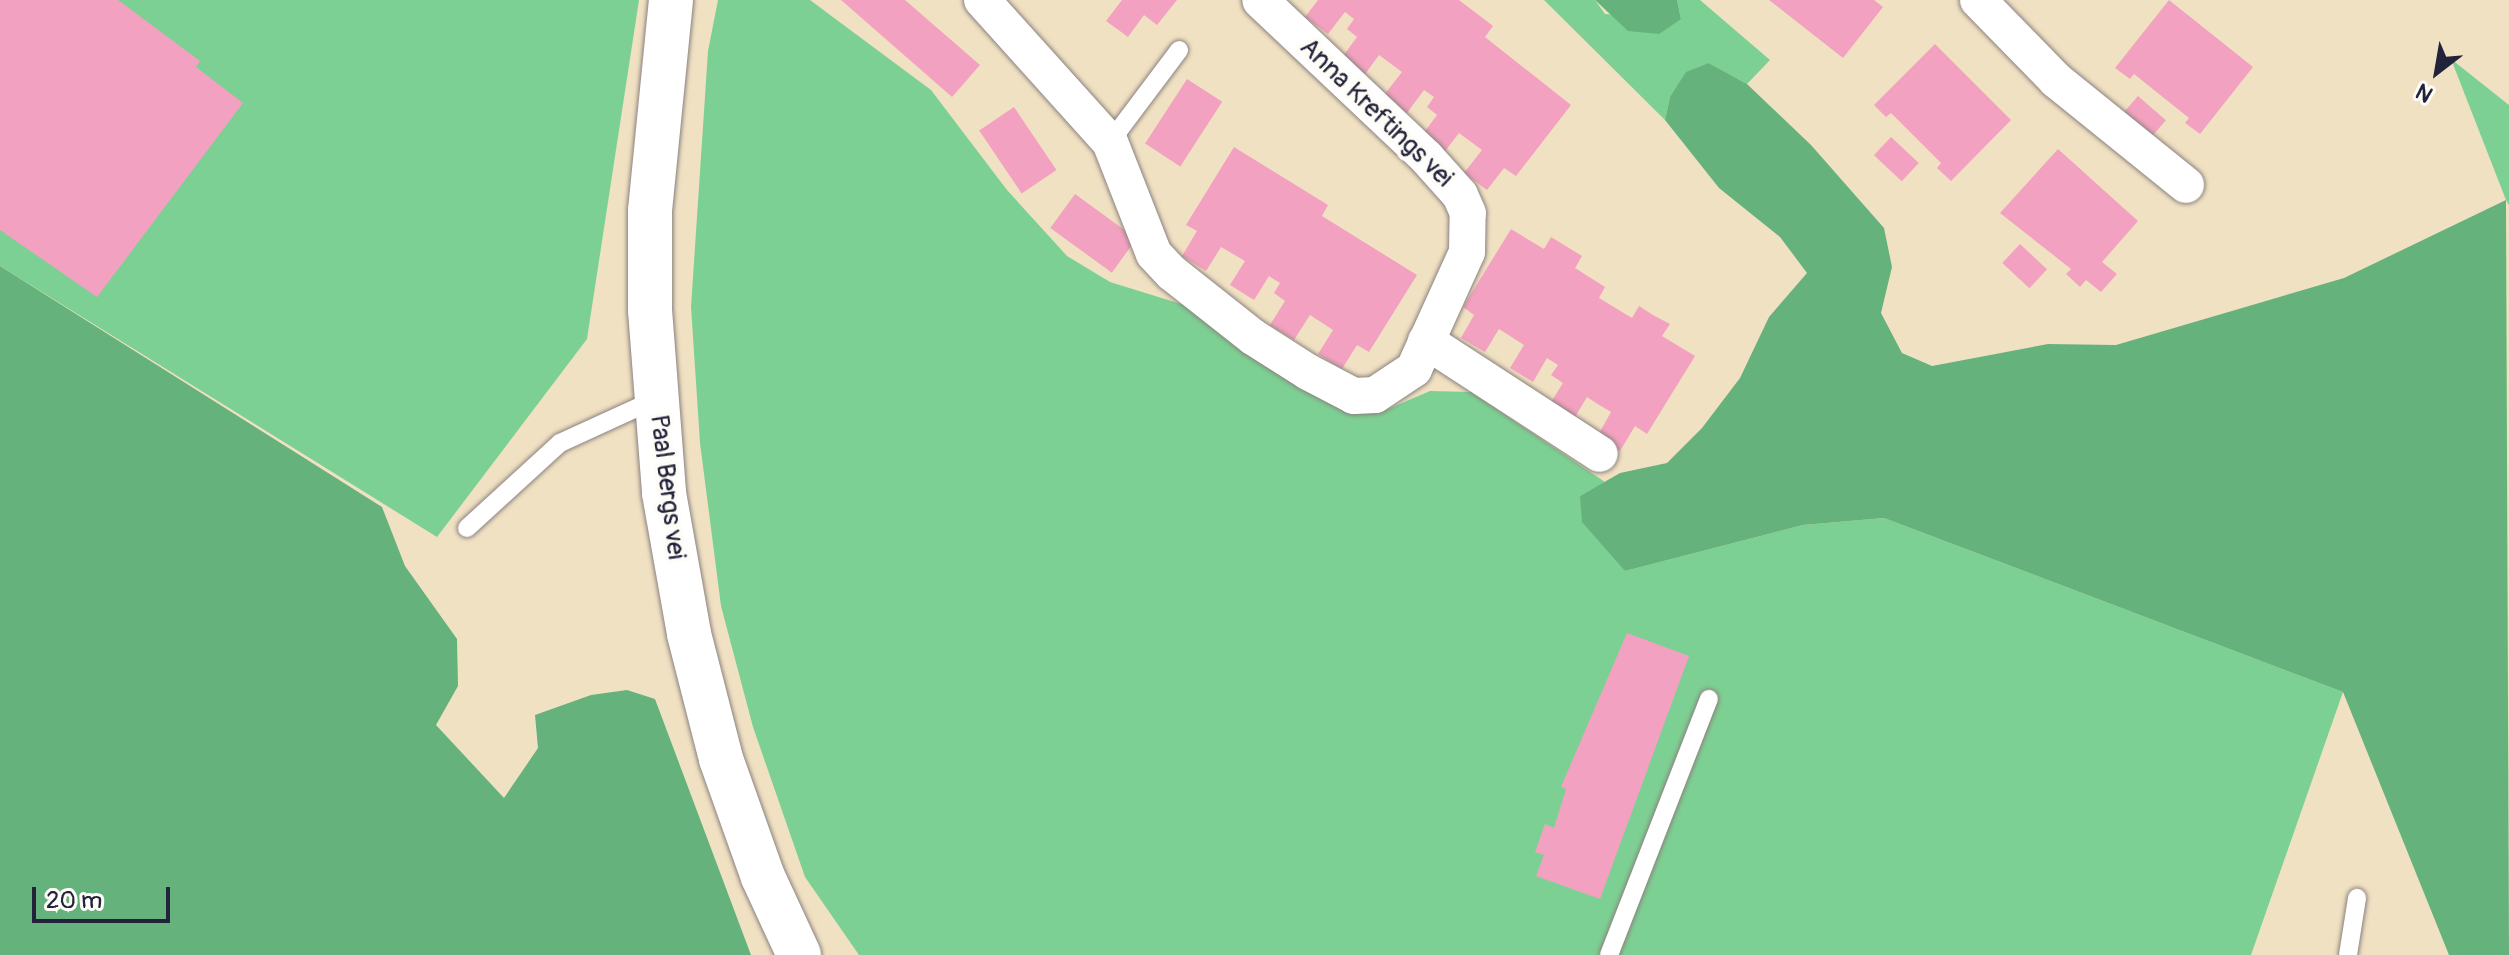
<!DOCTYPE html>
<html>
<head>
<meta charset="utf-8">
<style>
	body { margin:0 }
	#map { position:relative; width:2509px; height:955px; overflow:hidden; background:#f1e1c3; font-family:Pangolin,sans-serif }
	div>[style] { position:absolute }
	.green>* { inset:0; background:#7dd093 }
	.forest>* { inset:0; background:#66b27d }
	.building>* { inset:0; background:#f3a1c0; transform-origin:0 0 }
	.roads { filter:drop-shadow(0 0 2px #8a827f) drop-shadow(0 0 2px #8a827f) }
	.service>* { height:18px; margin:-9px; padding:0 9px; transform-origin:9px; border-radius:9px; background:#fff }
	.minor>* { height:36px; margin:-18px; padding:0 18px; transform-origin:18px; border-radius:18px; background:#fff }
	.tertiary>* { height:44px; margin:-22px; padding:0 22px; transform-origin:22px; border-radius:22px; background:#fff }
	span { translate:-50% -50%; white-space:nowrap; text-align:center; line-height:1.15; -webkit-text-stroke:8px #fdfcf7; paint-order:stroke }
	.street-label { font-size:26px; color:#22223b }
	.north { position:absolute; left:2397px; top:32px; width:80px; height:80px; -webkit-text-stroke:6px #fdfcf7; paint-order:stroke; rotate:211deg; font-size:22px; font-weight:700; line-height:32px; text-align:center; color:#22223b }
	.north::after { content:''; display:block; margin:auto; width:28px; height:36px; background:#22223b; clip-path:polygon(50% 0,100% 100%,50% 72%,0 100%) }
	.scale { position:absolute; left:32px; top:887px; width:138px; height:36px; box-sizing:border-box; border:4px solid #22223b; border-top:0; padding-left:10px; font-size:24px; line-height:28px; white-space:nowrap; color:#22223b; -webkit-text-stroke:6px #fdfcf7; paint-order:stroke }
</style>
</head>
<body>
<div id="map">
	<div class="green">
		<i style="clip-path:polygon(0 0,639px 0,587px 339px,437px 537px,0 266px)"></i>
		<i style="clip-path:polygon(718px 0,810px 0,931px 90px,1007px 190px,1067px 256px,1110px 282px,1194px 308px,1343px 410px,1381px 412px,1430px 391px,1471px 392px,1605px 482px,1580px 496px,1625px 571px,1803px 525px,1884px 518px,2343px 692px,2251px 955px,859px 955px,805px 877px,753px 727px,721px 606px,700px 443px,691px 307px,708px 51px)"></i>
		<i style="clip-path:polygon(1544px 0,1595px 0,1605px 14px,1681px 19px,1677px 0,1700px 0,1770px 60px,1747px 84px,1709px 63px,1670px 97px,1665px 120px)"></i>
		<i style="clip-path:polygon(2451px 59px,2509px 105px,2509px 205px,2506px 200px)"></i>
	</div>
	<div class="forest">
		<i style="clip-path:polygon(1595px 0,1677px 0,1681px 19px,1659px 34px,1628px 31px)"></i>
		<i style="clip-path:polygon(1709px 63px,1747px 84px,1811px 145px,1884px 228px,1892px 267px,1881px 313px,1902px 353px,1932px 366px,2048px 344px,2116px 345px,2344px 278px,2506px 200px,2509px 955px,2449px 955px,2343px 692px,1884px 518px,1803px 525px,1625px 571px,1582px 522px,1580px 496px,1620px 473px,1667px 463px,1702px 428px,1740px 378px,1769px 317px,1807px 273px,1780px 237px,1719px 188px,1665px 120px,1670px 97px,1686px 72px)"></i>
		<i style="clip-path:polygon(0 266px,382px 507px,405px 566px,457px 639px,458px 686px,436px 725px,504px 798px,538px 748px,535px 715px,591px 695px,627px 690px,655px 699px,751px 955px,0 955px)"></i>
	</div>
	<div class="building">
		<i style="clip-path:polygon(0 0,118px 0,200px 61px,196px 67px,243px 103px,97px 297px,0 230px)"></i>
		<i style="clip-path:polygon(841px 0,905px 0,980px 65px,952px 97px)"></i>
		<i style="clip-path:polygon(1122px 0,1177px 0,1157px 25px,1144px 15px,1128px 37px,1106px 21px)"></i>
		<i style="clip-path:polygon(1318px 0,1459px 0,1493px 26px,1485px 37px,1571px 105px,1516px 176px,1504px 168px,1487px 190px,1464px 173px,1482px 150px,1459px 133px,1442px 155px,1420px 138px,1437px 115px,1427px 107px,1434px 97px,1424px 90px,1407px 113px,1384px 95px,1402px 72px,1379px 55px,1363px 77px,1340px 60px,1357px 37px,1347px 29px,1354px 19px,1345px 12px,1328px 34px,1305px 17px)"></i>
		<i style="clip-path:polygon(1769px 0,1874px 0,1883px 7px,1843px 58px)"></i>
		<i style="clip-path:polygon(2169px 0,2253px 67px,2200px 134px,2185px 123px,2189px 118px,2134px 74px,2130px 79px,2115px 68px)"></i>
		<i style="clip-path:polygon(1935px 44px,2011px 120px,1951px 181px,1937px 168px,1941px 163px,1891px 113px,1886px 117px,1874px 105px)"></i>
		<i style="left:1187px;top:79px;width:42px;height:77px;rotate:33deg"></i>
		<i style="left:2138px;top:96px;width:37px;height:26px;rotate:41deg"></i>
		<i style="left:1014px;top:107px;width:76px;height:42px;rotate:56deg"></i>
		<i style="left:1891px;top:137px;width:38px;height:25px;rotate:43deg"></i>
		<i style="clip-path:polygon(1234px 147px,1328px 205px,1322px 216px,1417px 275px,1369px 352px,1357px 345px,1342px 369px,1318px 354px,1333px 330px,1310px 315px,1294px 340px,1270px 325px,1285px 301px,1274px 293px,1280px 283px,1269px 276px,1254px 300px,1230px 285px,1245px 261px,1221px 247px,1206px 271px,1182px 256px,1197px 231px,1186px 225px)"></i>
		<i style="clip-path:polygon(2058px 149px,2138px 221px,2102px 262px,2117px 274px,2101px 292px,2086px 280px,2080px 287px,2066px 274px,2071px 269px,2000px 213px)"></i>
		<i style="left:1075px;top:194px;width:76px;height:42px;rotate:36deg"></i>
		<i style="clip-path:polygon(1511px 229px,1544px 249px,1551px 237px,1582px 256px,1575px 268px,1605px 287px,1599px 298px,1632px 318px,1639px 306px,1653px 315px,1670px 324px,1662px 336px,1695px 356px,1647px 434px,1635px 426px,1620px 451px,1597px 437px,1611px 412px,1596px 403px,1587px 397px,1572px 422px,1548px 407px,1563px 383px,1551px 375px,1558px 365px,1547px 358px,1533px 382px,1510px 368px,1524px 345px,1499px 329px,1485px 352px,1461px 338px,1474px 315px,1463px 307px)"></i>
		<i style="left:2020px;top:244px;width:37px;height:26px;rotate:43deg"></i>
		<i style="clip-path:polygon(1627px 633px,1689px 656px,1600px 899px,1536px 876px,1544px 855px,1535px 852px,1545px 824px,1554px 828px,1566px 789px,1561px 787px)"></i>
	</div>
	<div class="roads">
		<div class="service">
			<i style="left:1110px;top:142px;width:115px;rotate:-53.1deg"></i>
			<i style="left:467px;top:528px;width:126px;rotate:-42.4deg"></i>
			<i style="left:560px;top:443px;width:106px;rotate:-24.6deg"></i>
			<i style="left:1609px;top:955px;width:275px;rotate:-68.7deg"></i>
			<i style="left:2348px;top:955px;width:58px;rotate:-81deg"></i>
		</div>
		<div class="minor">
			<i style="left:982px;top:0;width:191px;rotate:48deg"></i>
			<i style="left:1110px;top:142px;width:120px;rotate:68.6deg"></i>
			<i style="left:1154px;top:254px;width:26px;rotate:47deg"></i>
			<i style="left:1172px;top:273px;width:103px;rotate:38.3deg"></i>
			<i style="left:1253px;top:337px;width:65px;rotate:32.5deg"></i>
			<i style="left:1308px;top:372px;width:52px;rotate:27.6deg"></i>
			<i style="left:1354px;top:396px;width:21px;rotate:-3deg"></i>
			<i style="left:1375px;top:395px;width:47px;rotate:-33.7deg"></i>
			<i style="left:1414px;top:369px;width:128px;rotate:-65.6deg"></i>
			<i style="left:1467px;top:252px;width:39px;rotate:-89deg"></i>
			<i style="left:1468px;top:213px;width:20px;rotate:-114deg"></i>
			<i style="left:1460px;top:195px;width:51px;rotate:-131.8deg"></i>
			<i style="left:1426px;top:157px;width:228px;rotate:-136.6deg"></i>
			<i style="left:1978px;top:0;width:112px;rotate:45.7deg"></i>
			<i style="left:2056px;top:80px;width:167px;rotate:38.9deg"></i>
			<i style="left:1426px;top:341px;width:207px;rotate:33deg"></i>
		</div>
		<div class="tertiary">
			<i style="left:671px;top:0;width:212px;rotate:95.7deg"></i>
			<i style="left:650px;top:211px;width:99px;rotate:90deg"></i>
			<i style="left:650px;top:310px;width:184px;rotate:85.6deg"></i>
			<i style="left:664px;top:493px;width:143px;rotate:79.9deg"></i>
			<i style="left:689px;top:634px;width:129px;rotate:75.6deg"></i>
			<i style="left:721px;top:759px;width:125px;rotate:70.4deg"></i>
			<i style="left:763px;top:877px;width:86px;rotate:65.2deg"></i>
		</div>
	</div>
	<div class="street-label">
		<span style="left:1376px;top:113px;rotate:44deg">Anna Kreftings vei</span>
		<span style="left:667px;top:487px;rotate:83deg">Paal Bergs vei</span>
	</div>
	<div class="north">N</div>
	<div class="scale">20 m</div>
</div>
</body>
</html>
